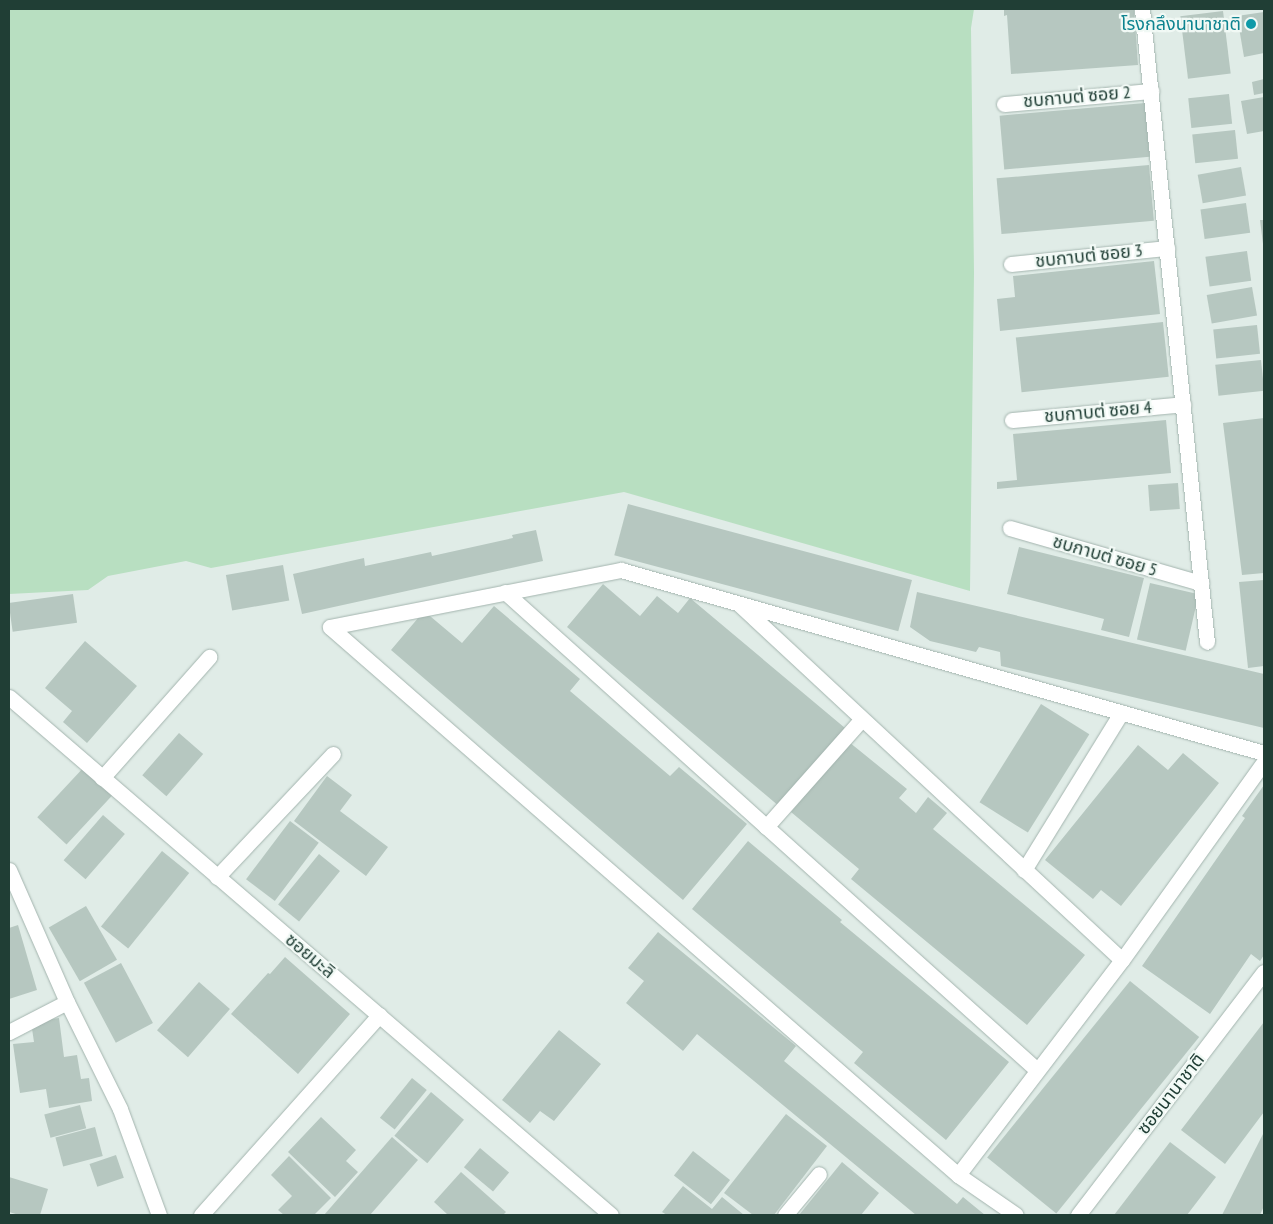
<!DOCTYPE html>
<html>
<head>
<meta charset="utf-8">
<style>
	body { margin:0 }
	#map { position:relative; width:1273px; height:1224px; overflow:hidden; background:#e0ece7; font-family:"PT Sans Narrow","Noto Sans Thai",sans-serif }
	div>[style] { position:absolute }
	.green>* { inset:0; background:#b8dfc1 }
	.building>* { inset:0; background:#b6c7c0; transform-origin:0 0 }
	.roads { filter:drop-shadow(0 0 1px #a3b4ae) drop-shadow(0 0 1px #a3b4ae) }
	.minor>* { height:15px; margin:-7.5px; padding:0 7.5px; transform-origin:7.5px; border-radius:7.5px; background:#fff }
	.dots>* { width:14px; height:14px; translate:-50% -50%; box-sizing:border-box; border:2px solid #f1f9f5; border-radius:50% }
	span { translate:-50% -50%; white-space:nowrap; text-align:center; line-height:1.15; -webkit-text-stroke:4.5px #f1f9f5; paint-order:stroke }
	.culture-label { font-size:18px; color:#0d838f }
	.right { translate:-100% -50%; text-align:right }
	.street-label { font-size:18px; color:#203e35 }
	.frame { position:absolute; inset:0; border:10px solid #203e35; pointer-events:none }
</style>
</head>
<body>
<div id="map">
	<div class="green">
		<i style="clip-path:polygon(9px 9px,974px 9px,971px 28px,974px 273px,970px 591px,624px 492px,211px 568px,186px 561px,108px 576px,88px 590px,9px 594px)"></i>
	</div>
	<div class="building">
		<i style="clip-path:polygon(1004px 9px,1134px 9px,1138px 65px,1011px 74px,1007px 15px,1004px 16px)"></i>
		<i style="left:1223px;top:11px;width:63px;height:43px;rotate:83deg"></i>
		<i style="clip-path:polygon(1264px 12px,1264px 53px,1244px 57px,1237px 16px)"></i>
		<i style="clip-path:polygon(1264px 79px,1264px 93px,1254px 95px,1252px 82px)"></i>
		<i style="left:1229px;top:94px;width:30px;height:41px;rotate:84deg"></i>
		<i style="clip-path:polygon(1264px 97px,1264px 131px,1247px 134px,1241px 101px)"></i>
		<i style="left:1145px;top:103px;width:54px;height:146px;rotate:85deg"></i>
		<i style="left:1235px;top:130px;width:29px;height:43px;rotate:84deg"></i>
		<i style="left:1149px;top:165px;width:56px;height:153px;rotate:85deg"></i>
		<i style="left:1241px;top:167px;width:29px;height:44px;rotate:80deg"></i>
		<i style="left:1246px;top:203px;width:30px;height:46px;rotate:82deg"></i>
		<i style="clip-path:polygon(1260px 220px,1264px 220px,1264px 244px,1263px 244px)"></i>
		<i style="left:1247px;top:251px;width:30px;height:42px;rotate:82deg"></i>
		<i style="clip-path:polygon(1154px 261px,1160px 314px,1000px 331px,997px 299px,1015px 297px,1013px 276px)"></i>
		<i style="left:1252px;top:287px;width:29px;height:46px;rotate:80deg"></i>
		<i style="left:1163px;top:322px;width:55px;height:148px;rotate:84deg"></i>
		<i style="left:1257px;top:325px;width:29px;height:44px;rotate:84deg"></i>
		<i style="left:1261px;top:360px;width:31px;height:46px;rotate:84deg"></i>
		<i style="clip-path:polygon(1264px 418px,1264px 573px,1242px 575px,1223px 423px)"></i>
		<i style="clip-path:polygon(1166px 420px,1171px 473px,997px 489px,997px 482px,1017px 480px,1013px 434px)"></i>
		<i style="left:1178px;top:483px;width:26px;height:30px;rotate:86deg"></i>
		<i style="left:628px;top:504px;width:294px;height:53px;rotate:15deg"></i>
		<i style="clip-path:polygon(536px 530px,543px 561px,302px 614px,293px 574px,364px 558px,365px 566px,431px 552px,432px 556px,513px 538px,512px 535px)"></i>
		<i style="clip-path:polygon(1019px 547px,1144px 578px,1129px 637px,1101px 630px,1104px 619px,1007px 594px)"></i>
		<i style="left:283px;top:565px;width:36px;height:58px;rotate:80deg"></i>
		<i style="clip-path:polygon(1264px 580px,1264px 666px,1248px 668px,1239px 582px)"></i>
		<i style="left:1150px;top:583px;width:50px;height:58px;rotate:13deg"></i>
		<i style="clip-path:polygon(603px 584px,640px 616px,657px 596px,678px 613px,690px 598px,845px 728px,780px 807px,567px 627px)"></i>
		<i style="clip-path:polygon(917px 592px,1264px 674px,1264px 728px,1001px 666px,1000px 652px,979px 647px,976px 652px,930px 641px,910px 627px)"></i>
		<i style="left:73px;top:594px;width:29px;height:65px;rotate:82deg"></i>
		<i style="clip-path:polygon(494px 606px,580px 679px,570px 691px,670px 776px,679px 767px,747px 824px,683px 900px,391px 650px,424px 611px,462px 643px)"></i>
		<i style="clip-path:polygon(85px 641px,137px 686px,87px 743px,63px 722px,72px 711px,45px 688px)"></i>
		<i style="left:1041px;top:704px;width:57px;height:116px;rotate:32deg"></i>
		<i style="left:179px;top:733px;width:32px;height:56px;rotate:41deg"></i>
		<i style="clip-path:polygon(849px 742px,907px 789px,899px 798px,916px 813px,928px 797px,947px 813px,933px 829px,1085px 955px,1027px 1025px,851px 879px,859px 869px,791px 812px)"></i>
		<i style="clip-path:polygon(1138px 745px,1168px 770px,1183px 753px,1219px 783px,1121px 906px,1101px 890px,1093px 899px,1045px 860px)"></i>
		<i style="left:85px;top:766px;width:40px;height:70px;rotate:43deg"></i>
		<i style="clip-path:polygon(327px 776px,352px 795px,340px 811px,388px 847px,366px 876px,294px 821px)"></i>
		<i style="clip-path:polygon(1264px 785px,1264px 955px,1260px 961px,1251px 954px,1210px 1014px,1142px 966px,1245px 818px,1242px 816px)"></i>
		<i style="left:103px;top:815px;width:29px;height:60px;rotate:41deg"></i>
		<i style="left:290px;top:821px;width:36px;height:73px;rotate:37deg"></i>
		<i style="clip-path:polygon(748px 841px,842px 920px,840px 922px,1009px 1062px,946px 1140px,854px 1063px,863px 1052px,692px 909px)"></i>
		<i style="left:162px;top:851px;width:35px;height:97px;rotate:39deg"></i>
		<i style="left:319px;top:854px;width:27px;height:65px;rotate:39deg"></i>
		<i style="left:86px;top:906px;width:62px;height:43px;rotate:60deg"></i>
		<i style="clip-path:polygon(18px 925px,37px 990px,9px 999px,9px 928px)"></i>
		<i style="clip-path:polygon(658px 932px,796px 1046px,784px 1061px,957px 1204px,963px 1197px,985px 1215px,916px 1215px,697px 1034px,683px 1051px,626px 1003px,644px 981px,628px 968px)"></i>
		<i style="clip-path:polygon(285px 957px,350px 1014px,298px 1074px,231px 1014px,268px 973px,270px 974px)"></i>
		<i style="left:121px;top:963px;width:68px;height:42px;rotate:62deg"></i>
		<i style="left:1130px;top:981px;width:89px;height:227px;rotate:39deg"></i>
		<i style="left:199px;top:982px;width:41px;height:64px;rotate:41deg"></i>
		<i style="clip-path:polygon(59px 1018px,64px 1057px,77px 1055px,81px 1079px,89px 1078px,92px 1101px,49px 1108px,46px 1089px,20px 1093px,13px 1044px,34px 1042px,31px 1022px)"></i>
		<i style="clip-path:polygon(1264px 1022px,1264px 1112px,1225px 1164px,1181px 1130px)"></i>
		<i style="clip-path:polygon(559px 1030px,601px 1064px,554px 1121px,540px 1111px,530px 1123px,502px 1100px)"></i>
		<i style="left:412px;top:1078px;width:19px;height:51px;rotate:39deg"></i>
		<i style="left:431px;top:1092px;width:43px;height:57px;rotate:40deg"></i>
		<i style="left:80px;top:1105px;width:24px;height:37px;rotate:75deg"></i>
		<i style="clip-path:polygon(786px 1114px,827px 1146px,774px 1215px,753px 1215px,724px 1193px)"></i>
		<i style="clip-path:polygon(321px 1117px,356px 1150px,346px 1161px,358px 1172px,335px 1197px,288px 1152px)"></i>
		<i style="left:95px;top:1127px;width:30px;height:41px;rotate:75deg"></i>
		<i style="clip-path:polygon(1264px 1132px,1264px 1206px,1260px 1215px,1222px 1215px)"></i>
		<i style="clip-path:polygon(392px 1137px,418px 1160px,370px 1215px,324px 1215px)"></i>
		<i style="clip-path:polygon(1170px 1142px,1216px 1177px,1187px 1215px,1114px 1215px)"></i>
		<i style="left:480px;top:1148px;width:38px;height:25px;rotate:40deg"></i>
		<i style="left:693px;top:1151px;width:47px;height:31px;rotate:38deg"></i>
		<i style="left:116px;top:1155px;width:24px;height:28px;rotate:71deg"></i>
		<i style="clip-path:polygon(289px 1156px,331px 1198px,314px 1215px,284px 1215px,278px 1210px,292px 1196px,271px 1175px)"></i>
		<i style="clip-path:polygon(842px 1162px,879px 1193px,861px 1215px,799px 1215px)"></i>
		<i style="clip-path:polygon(461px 1172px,506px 1212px,503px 1215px,448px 1215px,434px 1202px)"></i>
		<i style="clip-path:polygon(9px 1177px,48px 1189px,40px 1215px,19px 1215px,9px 1212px)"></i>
		<i style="clip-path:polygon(683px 1186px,712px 1209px,722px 1197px,744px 1215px,667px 1215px,662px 1212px)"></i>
	</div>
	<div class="roads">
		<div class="minor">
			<i style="left:1142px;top:9px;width:636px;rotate:84.14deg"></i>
			<i style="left:1004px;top:104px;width:148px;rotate:-5.1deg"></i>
			<i style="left:1011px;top:264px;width:157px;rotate:-5.9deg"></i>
			<i style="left:1012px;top:420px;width:172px;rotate:-5.3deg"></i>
			<i style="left:1010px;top:528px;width:199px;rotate:16.1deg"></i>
			<i style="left:505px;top:592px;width:715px;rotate:41.94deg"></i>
			<i style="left:740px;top:605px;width:521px;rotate:42.9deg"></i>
			<i style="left:330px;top:627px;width:297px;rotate:-11.1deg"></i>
			<i style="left:621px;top:570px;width:669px;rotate:15.89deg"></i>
			<i style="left:330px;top:627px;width:833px;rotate:41.11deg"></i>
			<i style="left:958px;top:1175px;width:70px;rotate:34.6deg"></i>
			<i style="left:9px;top:697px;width:794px;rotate:40.71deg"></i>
			<i style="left:102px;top:778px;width:162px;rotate:-48.5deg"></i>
			<i style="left:766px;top:827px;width:144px;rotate:-48.4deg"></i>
			<i style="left:9px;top:870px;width:144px;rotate:66.3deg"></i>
			<i style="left:67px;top:1002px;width:119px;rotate:63.6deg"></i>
			<i style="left:120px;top:1109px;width:113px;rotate:69.8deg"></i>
			<i style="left:1024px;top:870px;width:185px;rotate:-58.3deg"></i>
			<i style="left:217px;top:877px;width:169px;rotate:-46.7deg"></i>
			<i style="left:9px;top:1032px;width:65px;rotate:-27.3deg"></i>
			<i style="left:958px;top:1175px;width:270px;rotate:-52.7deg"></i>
			<i style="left:1122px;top:960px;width:244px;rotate:-54.4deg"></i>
			<i style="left:201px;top:1215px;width:268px;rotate:-48.3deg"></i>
			<i style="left:785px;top:1215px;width:53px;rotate:-50.3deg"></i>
			<i style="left:1078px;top:1215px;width:306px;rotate:-52.6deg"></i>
		</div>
	</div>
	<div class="dots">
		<i style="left:1251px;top:24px;background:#0f9aa8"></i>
	</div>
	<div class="culture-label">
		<span class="right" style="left:1241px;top:24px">โรงกลึงนานาชาติ</span>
	</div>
	<div class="street-label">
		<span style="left:1077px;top:97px;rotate:-5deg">ชบกาบต่ ซอย 2</span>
		<span style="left:1089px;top:256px;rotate:-6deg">ชบกาบต่ ซอย 3</span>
		<span style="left:1098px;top:412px;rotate:-5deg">ชบกาบต่ ซอย 4</span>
		<span style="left:1105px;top:556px;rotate:16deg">ชบกาบต่ ซอย 5</span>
		<span style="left:310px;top:956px;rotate:40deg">ซอยมะลิ</span>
		<span style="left:1171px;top:1094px;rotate:-52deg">ซอยนานาชาติ</span>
	</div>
	<div class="frame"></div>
</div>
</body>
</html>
